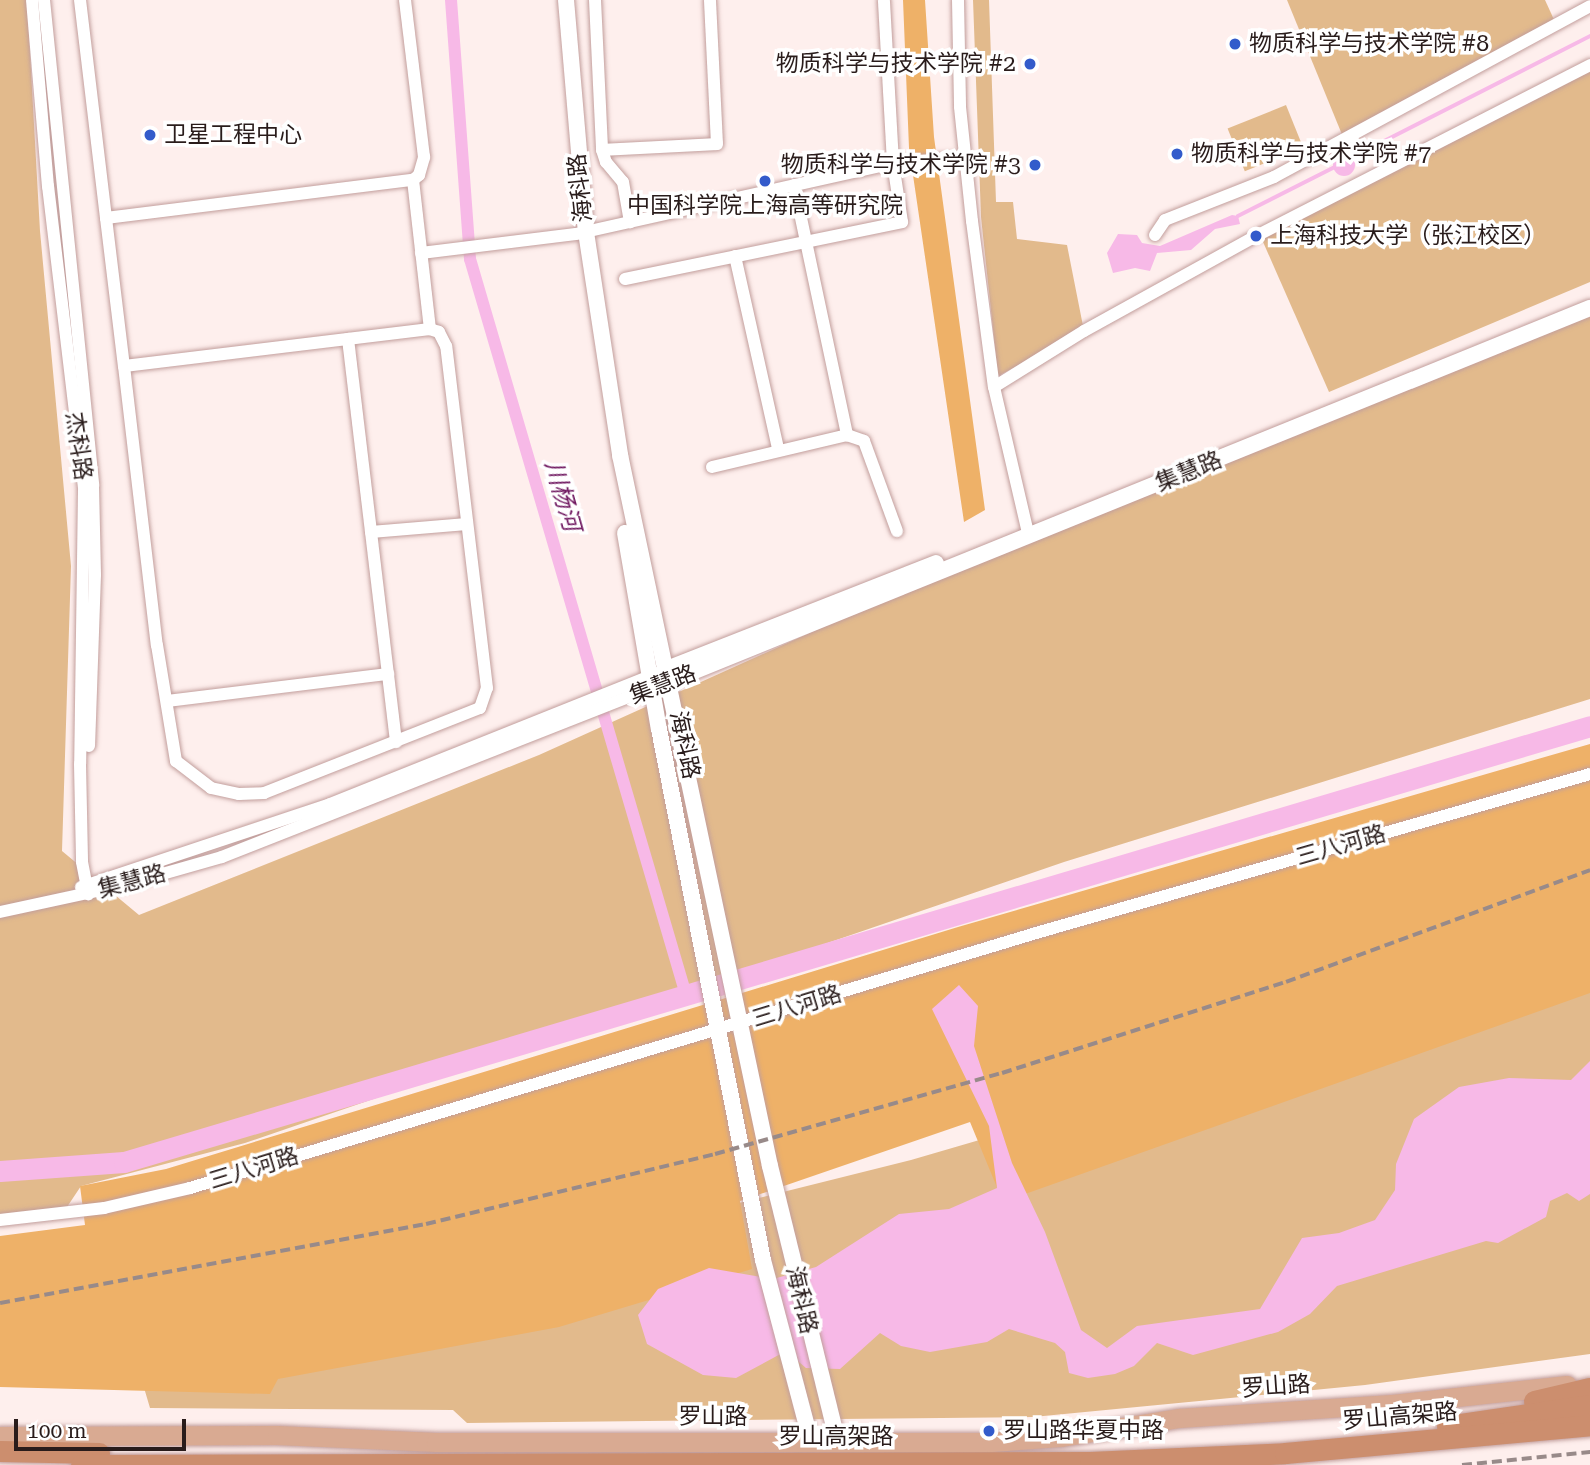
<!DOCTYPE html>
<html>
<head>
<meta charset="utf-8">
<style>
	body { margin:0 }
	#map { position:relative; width:1590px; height:1465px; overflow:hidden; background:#feefed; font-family:"Roboto Serif","Noto Sans SC",serif }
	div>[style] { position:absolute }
	.green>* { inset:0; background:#e2ba8c; transform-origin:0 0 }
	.forest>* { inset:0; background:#eeb168 }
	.water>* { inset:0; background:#f7b9e7 }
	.round { border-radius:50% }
	.stream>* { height:3.5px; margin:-1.75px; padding:0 1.75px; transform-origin:1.75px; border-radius:1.75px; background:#f7b9e7 }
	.canal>* { height:12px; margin:-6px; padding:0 6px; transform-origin:6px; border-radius:6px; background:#f7b9e7 }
	.river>* { height:21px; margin:-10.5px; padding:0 10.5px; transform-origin:10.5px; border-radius:10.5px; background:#f7b9e7 }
	.roads { filter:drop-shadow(0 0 2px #c29e9c) drop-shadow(0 0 2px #c29e9c) }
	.minor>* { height:12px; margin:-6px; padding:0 6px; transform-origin:6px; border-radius:6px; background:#fff }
	.tertiary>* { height:16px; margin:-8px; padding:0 8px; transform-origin:8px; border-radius:8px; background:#fff }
	.primary>* { height:19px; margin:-9.5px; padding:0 9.5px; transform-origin:9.5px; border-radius:9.5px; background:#d9aa92 }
	.trunk>* { height:21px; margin:-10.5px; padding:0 10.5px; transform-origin:10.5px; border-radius:10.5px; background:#cc8e6e }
	.rail>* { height:3.5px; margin-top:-1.75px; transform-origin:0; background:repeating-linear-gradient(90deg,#988a89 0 10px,transparent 0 15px) }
	.dots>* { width:19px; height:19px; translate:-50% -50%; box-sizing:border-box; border:4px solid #fff; border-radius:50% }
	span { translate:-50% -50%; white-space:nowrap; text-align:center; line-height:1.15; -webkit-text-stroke:7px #fff; paint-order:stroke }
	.poi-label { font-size:23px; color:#291c1b }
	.left { translate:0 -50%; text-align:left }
	.right { translate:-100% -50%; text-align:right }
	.street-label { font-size:23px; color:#291c1b }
	.water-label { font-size:24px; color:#701961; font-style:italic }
	.scale { position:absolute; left:14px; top:1419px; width:172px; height:32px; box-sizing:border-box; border:4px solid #291c1b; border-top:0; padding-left:9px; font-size:21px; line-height:24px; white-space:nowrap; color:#291c1b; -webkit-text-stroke:5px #fff; paint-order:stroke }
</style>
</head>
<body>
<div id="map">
	<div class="green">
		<i style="clip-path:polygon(0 0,27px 0,40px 231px,71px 566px,62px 851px,139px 915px,539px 755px,969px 561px,1590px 308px,1590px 699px,1064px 862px,245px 1143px,81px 1186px,63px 1213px,0 1218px)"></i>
		<i style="clip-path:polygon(973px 0,989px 0,996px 202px,1013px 202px,1017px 239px,1067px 245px,1084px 331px,998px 376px,981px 217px)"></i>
		<i style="clip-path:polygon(1287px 0,1545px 0,1556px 24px,1343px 137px)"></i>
		<i style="clip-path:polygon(1590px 65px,1590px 282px,1329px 392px,1260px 235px)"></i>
		<i style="left:1286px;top:105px;width:46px;height:63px;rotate:68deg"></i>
		<i style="clip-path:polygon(1590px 926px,1590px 1354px,1365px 1385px,1033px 1417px,467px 1423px,453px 1410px,150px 1408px,134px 1354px,911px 1160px,1260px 1058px)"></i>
	</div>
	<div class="forest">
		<i style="clip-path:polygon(903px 0,925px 0,934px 137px,985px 510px,964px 522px,909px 148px)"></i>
		<i style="clip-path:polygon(1590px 744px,1590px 993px,1003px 1202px,970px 1122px,740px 1201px,752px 1269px,559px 1327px,278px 1379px,270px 1394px,0 1387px,0 1236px,85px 1225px,80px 1186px,166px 1169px,958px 927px)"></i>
	</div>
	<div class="water">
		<i class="round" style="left:1333px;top:154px;width:22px;height:22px"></i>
		<i style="clip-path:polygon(1232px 215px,1238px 216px,1240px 224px,1215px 229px,1191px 250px,1157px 253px,1150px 271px,1135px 268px,1113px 273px,1107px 253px,1118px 234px,1137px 235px,1142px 243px,1160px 246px)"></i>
		<i style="clip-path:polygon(959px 985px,978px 1006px,974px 1046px,1012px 1163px,1045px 1232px,1081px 1330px,1107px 1348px,1137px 1326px,1260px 1309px,1302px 1238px,1339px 1233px,1375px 1220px,1395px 1190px,1396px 1164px,1414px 1119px,1459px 1087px,1509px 1078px,1571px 1080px,1590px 1061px,1590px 1194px,1579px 1201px,1567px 1193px,1550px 1201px,1546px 1217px,1498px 1243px,1486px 1241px,1337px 1286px,1310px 1314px,1278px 1332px,1193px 1355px,1157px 1343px,1134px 1366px,1115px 1374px,1088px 1378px,1069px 1373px,1065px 1352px,1055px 1343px,1009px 1329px,987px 1342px,930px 1352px,901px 1346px,880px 1333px,840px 1369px,806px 1368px,786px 1351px,736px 1378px,703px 1375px,647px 1344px,638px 1315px,658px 1289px,709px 1268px,773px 1279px,816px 1267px,899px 1214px,949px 1209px,997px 1188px,989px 1126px,932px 1009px)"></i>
	</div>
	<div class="stream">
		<i style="left:1349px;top:159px;width:271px;rotate:-27deg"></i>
		<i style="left:1238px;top:216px;width:113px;rotate:-26.8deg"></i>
	</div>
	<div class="canal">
		<i style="left:451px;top:0;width:260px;rotate:85.8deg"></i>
		<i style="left:470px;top:259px;width:767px;rotate:73.64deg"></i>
	</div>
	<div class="river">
		<i style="left:0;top:1171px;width:124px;rotate:-4.2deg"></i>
		<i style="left:124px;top:1162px;width:1529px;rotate:-16.56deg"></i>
	</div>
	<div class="roads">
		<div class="minor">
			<i style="left:32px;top:0;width:187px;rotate:85.1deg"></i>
			<i style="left:48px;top:186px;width:306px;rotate:83.2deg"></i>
			<i style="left:84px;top:490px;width:274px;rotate:90.8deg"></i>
			<i style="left:80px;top:764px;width:98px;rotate:88.8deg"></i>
			<i style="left:82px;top:862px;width:33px;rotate:79deg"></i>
			<i style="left:44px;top:0;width:488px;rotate:84.2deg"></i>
			<i style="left:93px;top:486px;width:89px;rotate:88.7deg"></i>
			<i style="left:95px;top:575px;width:171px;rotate:92deg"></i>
			<i style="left:80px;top:0;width:220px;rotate:83.2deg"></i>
			<i style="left:106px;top:218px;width:149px;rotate:83.1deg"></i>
			<i style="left:124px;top:366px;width:281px;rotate:83.3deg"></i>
			<i style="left:157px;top:645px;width:118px;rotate:80.7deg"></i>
			<i style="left:176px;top:761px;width:44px;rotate:37.6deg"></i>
			<i style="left:211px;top:788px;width:29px;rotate:12deg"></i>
			<i style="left:239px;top:794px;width:25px;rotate:-2deg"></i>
			<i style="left:264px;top:793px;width:232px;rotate:-21.5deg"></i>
			<i style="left:480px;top:708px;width:21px;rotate:-71deg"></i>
			<i style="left:487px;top:688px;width:344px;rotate:-96.8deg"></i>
			<i style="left:446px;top:346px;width:16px;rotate:-117deg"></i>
			<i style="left:439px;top:332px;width:9px;rotate:-162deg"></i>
			<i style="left:430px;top:329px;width:308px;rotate:173.1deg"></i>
			<i style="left:595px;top:0;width:150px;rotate:87.3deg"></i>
			<i style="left:602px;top:150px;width:13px;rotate:72deg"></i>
			<i style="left:606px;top:162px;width:26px;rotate:50deg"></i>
			<i style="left:623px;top:182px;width:41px;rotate:80.1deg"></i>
			<i style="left:958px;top:0;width:107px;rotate:88.9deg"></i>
			<i style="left:960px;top:107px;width:115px;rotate:84deg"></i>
			<i style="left:972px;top:221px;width:167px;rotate:82.5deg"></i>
			<i style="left:994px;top:387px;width:146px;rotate:76.9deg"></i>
			<i style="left:602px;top:150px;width:115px;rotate:-3deg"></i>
			<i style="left:717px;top:144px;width:144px;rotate:-92.8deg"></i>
			<i style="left:413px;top:180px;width:150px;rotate:83.5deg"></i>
			<i style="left:794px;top:185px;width:256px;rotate:78deg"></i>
			<i style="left:106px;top:218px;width:309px;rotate:-7.1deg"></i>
			<i style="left:413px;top:180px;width:8px;rotate:-40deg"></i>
			<i style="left:419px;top:175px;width:19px;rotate:-74deg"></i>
			<i style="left:424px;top:157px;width:158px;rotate:-96.9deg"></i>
			<i style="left:1155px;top:235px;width:18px;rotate:-56deg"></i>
			<i style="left:1165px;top:220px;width:117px;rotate:-21.5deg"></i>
			<i style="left:1274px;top:177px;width:359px;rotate:-28.4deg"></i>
			<i style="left:421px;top:253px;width:156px;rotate:-7deg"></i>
			<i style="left:576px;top:234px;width:325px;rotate:-12.6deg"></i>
			<i style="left:893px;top:163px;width:72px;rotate:-4deg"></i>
			<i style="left:735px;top:256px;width:197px;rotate:77.4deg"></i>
			<i style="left:625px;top:279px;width:283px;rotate:-11.6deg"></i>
			<i style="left:902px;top:222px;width:60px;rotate:-98.7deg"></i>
			<i style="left:893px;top:163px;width:163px;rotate:-93.2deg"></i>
			<i style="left:348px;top:339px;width:406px;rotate:83.2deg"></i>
			<i style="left:994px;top:387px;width:106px;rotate:-31.9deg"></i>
			<i style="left:1084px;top:331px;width:201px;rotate:-28.9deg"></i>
			<i style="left:1260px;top:234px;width:371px;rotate:-27.1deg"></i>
			<i style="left:712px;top:467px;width:139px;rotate:-13.3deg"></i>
			<i style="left:847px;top:435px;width:18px;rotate:19deg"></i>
			<i style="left:864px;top:441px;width:96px;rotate:69.9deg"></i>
			<i style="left:371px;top:532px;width:96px;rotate:-4.8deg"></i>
			<i style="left:167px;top:701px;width:223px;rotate:-7deg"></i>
			<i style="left:81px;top:887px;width:262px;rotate:-18.4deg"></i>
			<i style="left:330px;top:804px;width:363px;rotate:-21.8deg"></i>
			<i style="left:0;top:912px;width:123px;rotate:-12.2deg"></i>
			<i style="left:120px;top:886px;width:106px;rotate:-15.9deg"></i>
			<i style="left:222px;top:857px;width:461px;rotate:-21.5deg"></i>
			<i style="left:0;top:1220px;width:105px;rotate:-6.6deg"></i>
			<i style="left:104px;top:1208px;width:88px;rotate:-13.1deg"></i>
			<i style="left:190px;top:1188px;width:884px;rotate:-16.77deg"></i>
			<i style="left:1036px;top:933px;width:576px;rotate:-16.01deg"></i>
		</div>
		<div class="tertiary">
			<i style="left:566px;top:0;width:233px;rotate:85.1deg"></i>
			<i style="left:586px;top:232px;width:226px;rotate:81.3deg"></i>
			<i style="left:620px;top:455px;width:727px;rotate:78.09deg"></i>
			<i style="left:770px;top:1166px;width:284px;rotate:76.2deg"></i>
			<i style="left:625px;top:533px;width:199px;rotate:80.2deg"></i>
			<i style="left:659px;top:729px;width:541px;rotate:78.92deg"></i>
			<i style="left:763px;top:1260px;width:188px;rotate:75.2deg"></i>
			<i style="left:667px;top:669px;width:289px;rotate:-21.5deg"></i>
			<i style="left:660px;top:685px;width:1004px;rotate:-22.07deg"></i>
		</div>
		<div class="primary">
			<i style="left:0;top:1436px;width:277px;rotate:-0.2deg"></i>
			<i style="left:277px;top:1435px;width:159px;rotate:2.5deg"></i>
			<i style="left:436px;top:1442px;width:555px"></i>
			<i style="left:991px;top:1442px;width:69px;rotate:-4.1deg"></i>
			<i style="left:1060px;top:1437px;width:121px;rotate:-9.1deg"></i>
			<i style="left:1179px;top:1418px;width:213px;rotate:-3.8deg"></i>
			<i style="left:1392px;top:1404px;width:176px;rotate:-6.2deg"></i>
		</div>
		<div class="trunk">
			<i style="left:1534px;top:1401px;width:57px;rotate:-13.1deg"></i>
			<i style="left:1447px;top:1426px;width:145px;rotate:-8.4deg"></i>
			<i style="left:0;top:1451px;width:99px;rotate:1.2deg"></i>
			<i style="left:81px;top:1465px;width:1009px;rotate:-0.17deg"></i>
			<i style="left:1090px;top:1462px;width:195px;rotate:-2.6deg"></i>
			<i style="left:1285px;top:1453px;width:306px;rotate:-5.2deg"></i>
		</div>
	</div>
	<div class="rail">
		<i style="left:0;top:1303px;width:433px;rotate:-10.5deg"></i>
		<i style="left:426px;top:1224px;width:297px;rotate:-13.6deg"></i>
		<i style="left:715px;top:1154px;width:298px;rotate:-15.8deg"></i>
		<i style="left:1002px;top:1073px;width:298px;rotate:-17.8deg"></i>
		<i style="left:1286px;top:982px;width:324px;rotate:-20.2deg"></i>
		<i style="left:1462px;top:1465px;width:129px;rotate:-5.8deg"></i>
	</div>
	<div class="dots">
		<i style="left:1235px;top:44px;background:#335bcb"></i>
		<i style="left:1030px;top:64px;background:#335bcb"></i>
		<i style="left:150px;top:135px;background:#335bcb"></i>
		<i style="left:1177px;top:154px;background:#335bcb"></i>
		<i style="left:1035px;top:165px;background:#335bcb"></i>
		<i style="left:765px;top:181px;background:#335bcb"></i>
		<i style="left:1256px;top:236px;background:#335bcb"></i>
		<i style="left:989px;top:1431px;background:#335bcb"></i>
	</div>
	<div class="poi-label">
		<span class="left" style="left:1249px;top:44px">物质科学与技术学院 #8</span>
		<span class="right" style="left:1016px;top:64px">物质科学与技术学院 #2</span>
		<span class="left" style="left:164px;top:135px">卫星工程中心</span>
		<span class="left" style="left:1191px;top:154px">物质科学与技术学院 #7</span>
		<span class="right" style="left:1021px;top:165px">物质科学与技术学院 #3</span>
		<span style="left:765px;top:206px">中国科学院上海高等研究院</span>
		<span class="left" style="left:1270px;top:236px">上海科技大学（张江校区）</span>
		<span class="left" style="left:1003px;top:1431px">罗山路华夏中路</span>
	</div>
	<div class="street-label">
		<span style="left:581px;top:188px;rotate:-96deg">海科路</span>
		<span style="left:78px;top:446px;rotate:82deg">杰科路</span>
		<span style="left:1189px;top:472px;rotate:-22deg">集慧路</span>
		<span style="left:663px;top:685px;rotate:-21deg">集慧路</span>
		<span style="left:684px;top:745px;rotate:78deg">海科路</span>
		<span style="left:1341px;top:846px;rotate:-16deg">三八河路</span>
		<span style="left:132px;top:882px;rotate:-15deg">集慧路</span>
		<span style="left:797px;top:1007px;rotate:-17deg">三八河路</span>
		<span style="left:254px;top:1169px;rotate:-17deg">三八河路</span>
		<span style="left:801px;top:1300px;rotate:77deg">海科路</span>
		<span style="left:1276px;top:1387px;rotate:-4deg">罗山路</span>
		<span style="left:713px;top:1417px">罗山路</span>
		<span style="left:1400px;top:1417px;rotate:-5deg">罗山高架路</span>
		<span style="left:836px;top:1437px">罗山高架路</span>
	</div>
	<div class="water-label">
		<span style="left:562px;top:496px;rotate:74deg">川杨河</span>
	</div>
	<div class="scale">100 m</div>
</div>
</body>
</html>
